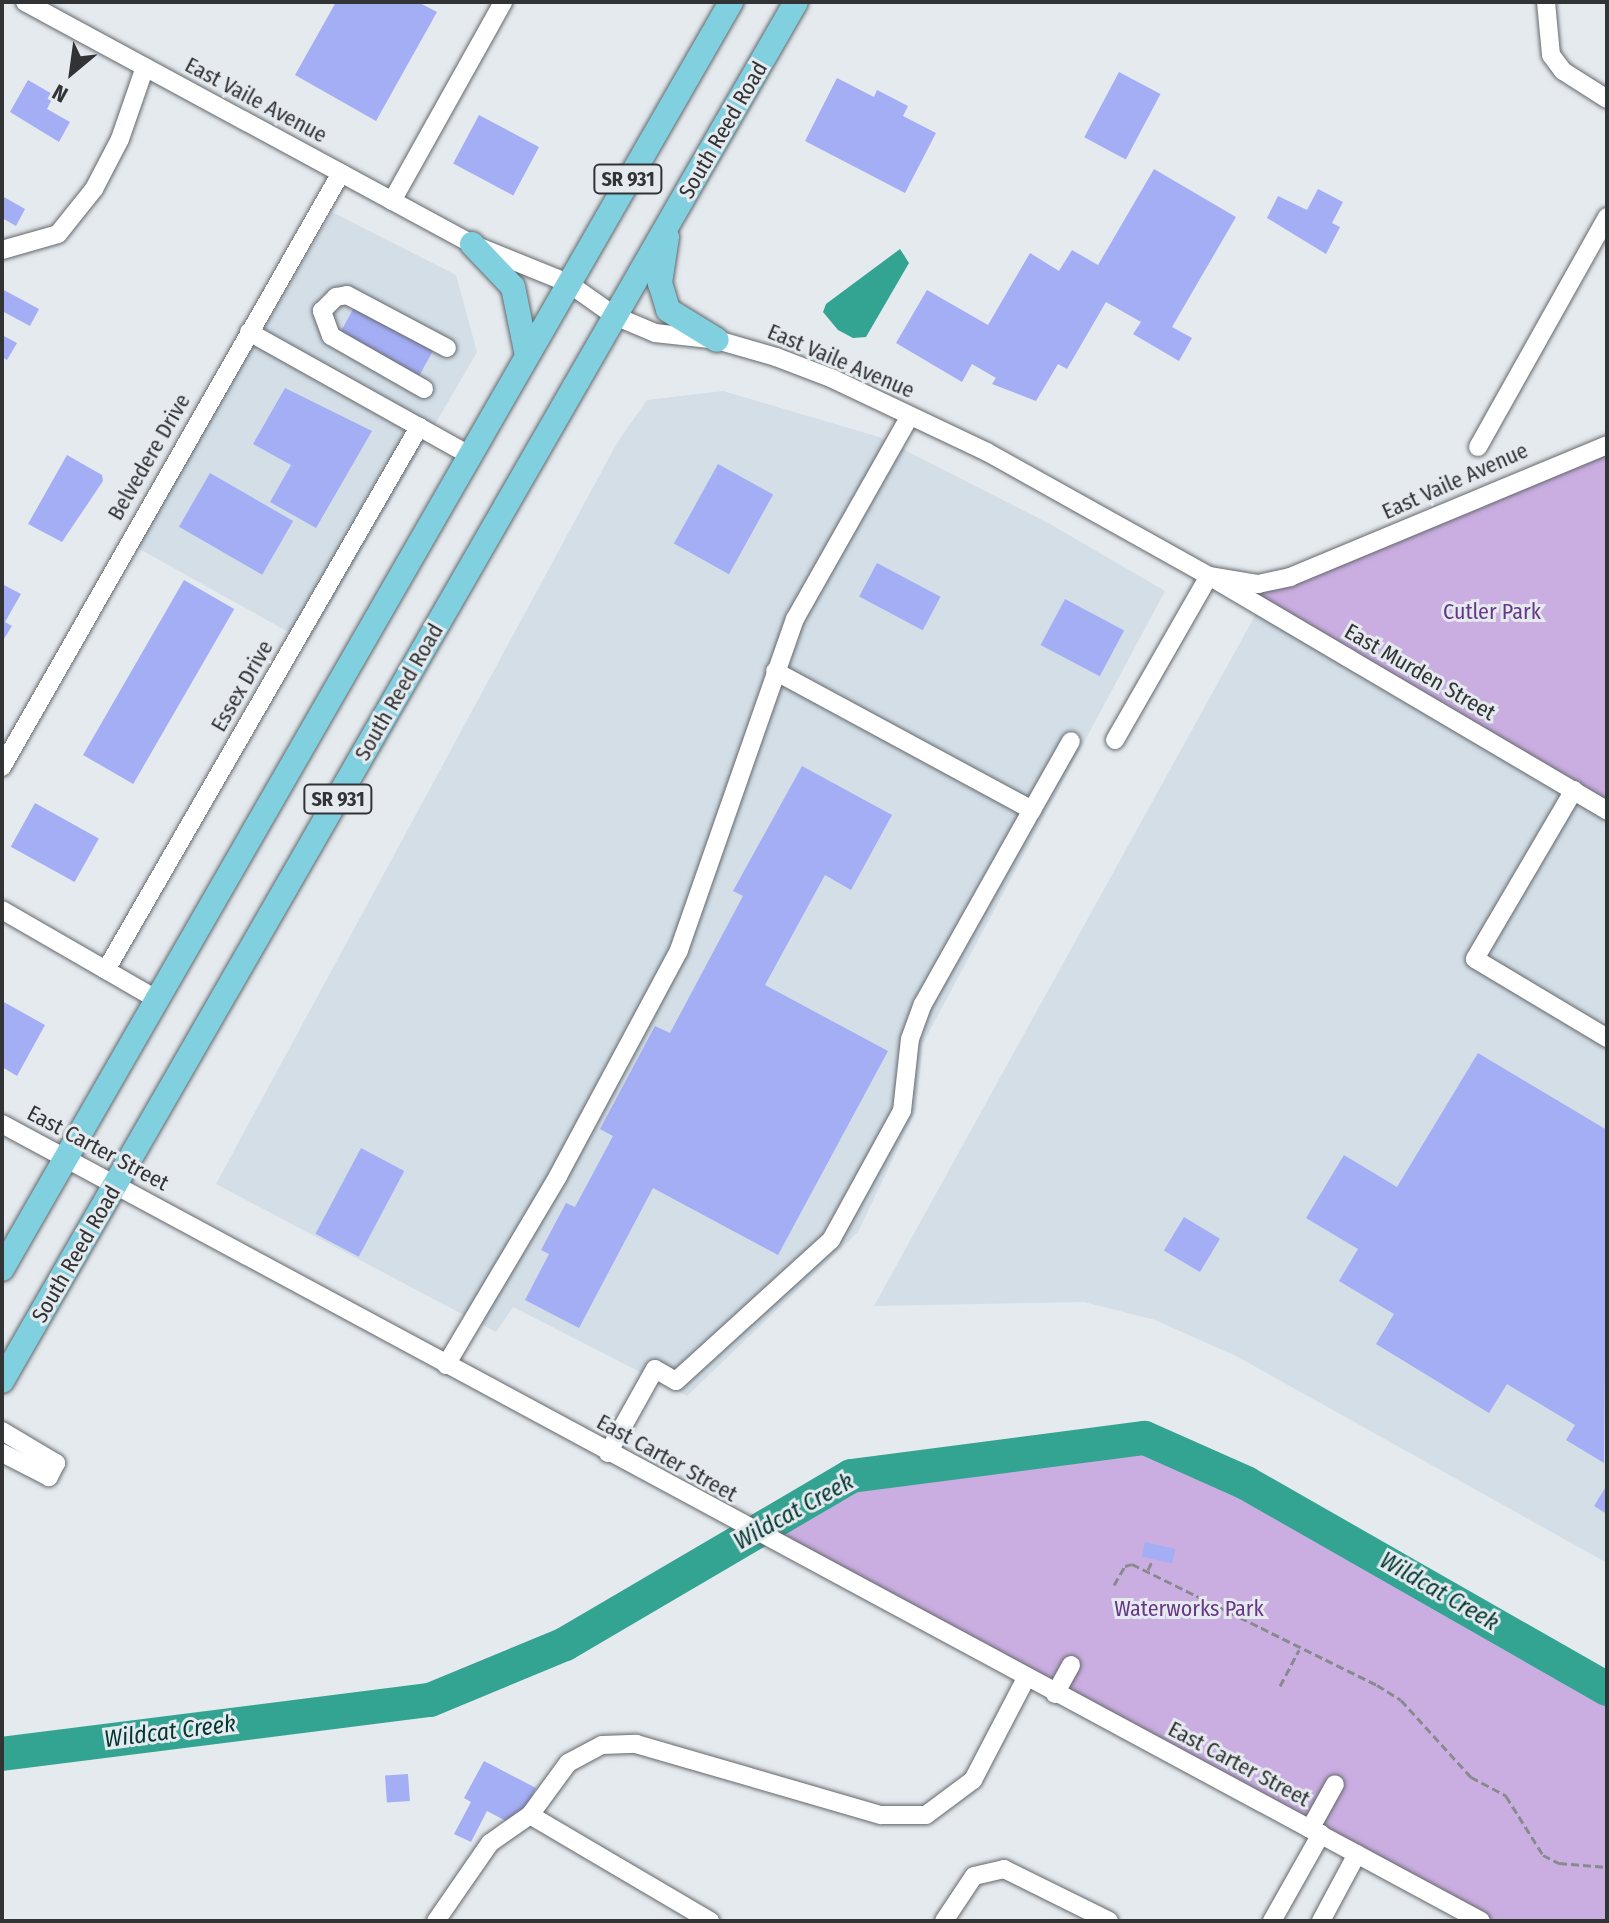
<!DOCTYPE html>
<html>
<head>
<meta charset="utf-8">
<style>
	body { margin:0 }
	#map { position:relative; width:1609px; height:1923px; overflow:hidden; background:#e5eaef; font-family:"Fira Sans Condensed",sans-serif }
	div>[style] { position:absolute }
	.built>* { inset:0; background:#d3dee7 }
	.green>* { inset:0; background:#caaee1 }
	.water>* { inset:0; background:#33a392 }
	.river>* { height:34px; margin:-17px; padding:0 17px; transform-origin:17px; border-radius:17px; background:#33a392 }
	.building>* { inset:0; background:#a4aef5; transform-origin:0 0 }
	.path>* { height:3px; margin-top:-1.5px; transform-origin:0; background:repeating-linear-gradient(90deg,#888b8e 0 8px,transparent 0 12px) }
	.roads { filter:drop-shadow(0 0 2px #63686c) drop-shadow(0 0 2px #63686c) }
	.minor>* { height:18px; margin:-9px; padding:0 9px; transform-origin:9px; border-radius:9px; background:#fff }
	.major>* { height:24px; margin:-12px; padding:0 12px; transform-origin:12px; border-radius:12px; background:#80d0df }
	span { translate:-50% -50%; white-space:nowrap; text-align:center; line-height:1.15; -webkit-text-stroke:6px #e5eaef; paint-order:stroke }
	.shield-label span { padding:2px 6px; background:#e5eaef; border:2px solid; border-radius:6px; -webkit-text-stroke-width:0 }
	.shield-label { font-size:20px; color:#323335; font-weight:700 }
	.street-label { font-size:22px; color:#323335 }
	.park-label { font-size:22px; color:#673787 }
	.water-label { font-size:24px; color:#033831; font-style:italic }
	.frame { position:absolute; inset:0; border:4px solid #323335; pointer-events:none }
	.north { position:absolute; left:32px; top:32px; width:80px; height:80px; -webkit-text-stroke:6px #e5eaef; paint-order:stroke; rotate:209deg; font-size:22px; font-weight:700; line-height:32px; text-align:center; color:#323335 }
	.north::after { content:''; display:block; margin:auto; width:28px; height:36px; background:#323335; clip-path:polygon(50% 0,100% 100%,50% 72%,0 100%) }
</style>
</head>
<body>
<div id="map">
	<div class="built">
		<i style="clip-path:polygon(332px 212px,456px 275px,477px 352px,308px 643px,136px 547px)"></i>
		<i style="clip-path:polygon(723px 391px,879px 437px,1050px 524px,1165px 591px,923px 1043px,916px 1110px,858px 1232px,687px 1396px,513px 1307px,496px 1332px,216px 1184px,617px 443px,647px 400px)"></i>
		<i style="clip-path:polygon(1262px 603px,1607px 810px,1607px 1563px,1236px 1356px,1155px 1320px,1084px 1302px,874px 1306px)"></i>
	</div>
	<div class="green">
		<i style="clip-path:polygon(1607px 445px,1607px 810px,1235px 581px,1258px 584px)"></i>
		<i style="clip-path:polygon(1145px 1438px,1246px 1483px,1607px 1689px,1607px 1921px,1481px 1921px,753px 1532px,851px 1476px)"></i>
	</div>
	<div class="water">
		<i style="clip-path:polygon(900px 249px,909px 263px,866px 337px,853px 338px,838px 330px,823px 312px,826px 304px)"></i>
	</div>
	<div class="river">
		<i style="left:2px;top:1754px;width:431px;rotate:-7.2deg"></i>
		<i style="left:430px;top:1700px;width:146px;rotate:-22.5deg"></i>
		<i style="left:565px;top:1644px;width:332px;rotate:-30.4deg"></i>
		<i style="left:851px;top:1476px;width:296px;rotate:-7.4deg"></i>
		<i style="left:1145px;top:1438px;width:111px;rotate:24deg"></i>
		<i style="left:1246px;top:1483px;width:416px;rotate:29.7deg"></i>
	</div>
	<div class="building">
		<i style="clip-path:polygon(336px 2px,418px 2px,437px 12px,376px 121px,295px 75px)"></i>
		<i style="left:1119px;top:72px;width:47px;height:74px;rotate:28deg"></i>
		<i style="clip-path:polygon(837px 78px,874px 97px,877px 90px,908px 106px,903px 116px,936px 133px,905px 193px,805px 141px)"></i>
		<i style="clip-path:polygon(28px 80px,54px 95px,47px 109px,70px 122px,59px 142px,10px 112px)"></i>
		<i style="left:479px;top:115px;width:68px;height:55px;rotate:28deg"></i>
		<i style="clip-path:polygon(1154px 169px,1236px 217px,1172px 327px,1192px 338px,1179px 361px,1133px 334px,1141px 322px,1106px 302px,1067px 369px,1058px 364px,1036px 401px,992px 384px,996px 378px,972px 364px,962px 382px,896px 343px,927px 290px,988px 325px,1030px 253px,1059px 271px,1072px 250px,1098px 265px)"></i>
		<i style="clip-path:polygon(1318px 189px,1343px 202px,1332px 223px,1340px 227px,1326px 254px,1267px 218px,1278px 196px,1307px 210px)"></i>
		<i style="clip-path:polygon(2px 196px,25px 209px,16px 226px,2px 218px)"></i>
		<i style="clip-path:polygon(2px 289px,39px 309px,30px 326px,2px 311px)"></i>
		<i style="left:356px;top:304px;width:90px;height:38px;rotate:29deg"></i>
		<i style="clip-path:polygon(2px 335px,17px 343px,7px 360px,2px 357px)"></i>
		<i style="clip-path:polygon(285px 388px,372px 431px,316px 528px,270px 502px,291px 465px,253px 444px)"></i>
		<i style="clip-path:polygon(67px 455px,102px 475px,103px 481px,62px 542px,28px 524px)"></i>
		<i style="left:718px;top:464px;width:63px;height:91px;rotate:29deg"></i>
		<i style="left:210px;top:473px;width:96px;height:62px;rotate:30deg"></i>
		<i style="left:877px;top:563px;width:72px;height:38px;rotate:28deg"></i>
		<i style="left:184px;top:580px;width:58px;height:202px;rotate:30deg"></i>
		<i style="clip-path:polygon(2px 584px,21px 594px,5px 622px,12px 626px,2px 642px)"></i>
		<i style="left:1065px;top:599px;width:67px;height:52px;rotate:28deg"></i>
		<i style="clip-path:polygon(802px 766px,892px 815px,851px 890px,825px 875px,765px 985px,888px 1051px,778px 1255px,653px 1188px,579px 1328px,525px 1300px,549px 1254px,541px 1250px,566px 1203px,575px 1207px,613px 1136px,600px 1129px,655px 1026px,670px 1033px,743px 896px,733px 891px)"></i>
		<i style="left:35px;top:803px;width:73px;height:50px;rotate:29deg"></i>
		<i style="clip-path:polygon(2px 1001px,45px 1025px,17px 1076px,2px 1067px)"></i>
		<i style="clip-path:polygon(1478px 1053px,1607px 1130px,1604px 1463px,1566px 1440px,1575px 1425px,1507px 1384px,1489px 1413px,1376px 1344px,1394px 1314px,1339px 1281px,1358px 1249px,1306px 1218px,1344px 1155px,1397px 1187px)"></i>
		<i style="left:361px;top:1148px;width:49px;height:97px;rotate:28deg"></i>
		<i style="left:1184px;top:1217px;width:42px;height:39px;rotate:31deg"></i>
		<i style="clip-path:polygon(1607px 1485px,1607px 1514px,1594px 1506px)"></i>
		<i style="left:1145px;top:1542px;width:31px;height:15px;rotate:13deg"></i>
		<i style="clip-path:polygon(484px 1761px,536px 1788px,522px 1815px,516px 1812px,510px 1823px,487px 1811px,471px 1842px,454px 1834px,471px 1802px,464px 1798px)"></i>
		<i style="left:408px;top:1774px;width:27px;height:23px;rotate:86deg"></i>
	</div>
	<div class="path">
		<i style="left:1148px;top:1570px;width:12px;rotate:-66deg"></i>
		<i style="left:1114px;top:1585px;width:22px;rotate:-60deg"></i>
		<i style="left:1125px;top:1566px;width:7px;rotate:-16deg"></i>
		<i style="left:1132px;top:1564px;width:273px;rotate:26.3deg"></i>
		<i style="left:1377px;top:1685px;width:28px;rotate:32deg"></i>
		<i style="left:1401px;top:1700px;width:104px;rotate:47.7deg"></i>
		<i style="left:1471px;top:1777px;width:40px;rotate:28deg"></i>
		<i style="left:1506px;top:1796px;width:70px;rotate:57.9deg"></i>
		<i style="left:1543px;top:1855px;width:18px;rotate:27deg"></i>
		<i style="left:1559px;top:1863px;width:48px;rotate:4.8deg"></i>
		<i style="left:1280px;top:1686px;width:41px;rotate:-62.2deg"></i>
	</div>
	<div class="roads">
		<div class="minor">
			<i style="left:25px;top:2px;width:508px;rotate:28.43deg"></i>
			<i style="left:472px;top:244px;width:104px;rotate:22.1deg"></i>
			<i style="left:568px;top:283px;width:57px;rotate:35.1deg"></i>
			<i style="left:615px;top:316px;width:43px;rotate:23deg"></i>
			<i style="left:655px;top:333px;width:62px;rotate:6.4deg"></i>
			<i style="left:717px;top:340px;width:61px;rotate:16.1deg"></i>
			<i style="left:776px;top:357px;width:59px;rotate:20.9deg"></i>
			<i style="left:831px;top:378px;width:173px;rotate:25.4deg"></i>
			<i style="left:987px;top:452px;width:254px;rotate:29.2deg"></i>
			<i style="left:1209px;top:576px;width:50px;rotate:9.3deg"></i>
			<i style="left:1258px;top:584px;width:33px;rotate:-12deg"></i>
			<i style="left:1290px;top:577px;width:343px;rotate:-22.6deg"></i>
			<i style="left:1546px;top:2px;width:53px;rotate:84.6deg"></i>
			<i style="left:1551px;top:55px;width:20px;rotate:53deg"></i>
			<i style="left:1563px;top:71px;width:52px;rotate:32.5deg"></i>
			<i style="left:392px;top:201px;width:228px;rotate:-60.8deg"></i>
			<i style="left:2px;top:250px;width:58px;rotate:-15.9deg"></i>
			<i style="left:58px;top:234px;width:58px;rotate:-51.3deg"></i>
			<i style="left:94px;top:189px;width:56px;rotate:-62.5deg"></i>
			<i style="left:120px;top:139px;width:76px;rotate:-70.9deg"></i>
			<i style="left:249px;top:332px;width:254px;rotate:29.2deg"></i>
			<i style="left:424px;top:389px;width:107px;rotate:-150.3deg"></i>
			<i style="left:331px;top:336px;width:27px;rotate:-110deg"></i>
			<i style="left:322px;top:311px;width:20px;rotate:-45deg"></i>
			<i style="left:336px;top:297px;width:11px;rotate:-10deg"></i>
			<i style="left:347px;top:295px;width:113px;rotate:27.9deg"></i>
			<i style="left:1478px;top:447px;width:264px;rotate:-60.7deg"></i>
			<i style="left:1115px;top:740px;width:189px;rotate:-60.2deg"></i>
			<i style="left:1209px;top:576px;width:462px;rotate:30.5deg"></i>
			<i style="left:2px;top:767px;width:684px;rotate:-60.29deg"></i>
			<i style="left:1574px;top:790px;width:196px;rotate:120.4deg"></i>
			<i style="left:1475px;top:959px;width:154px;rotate:30.9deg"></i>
			<i style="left:1032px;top:810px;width:79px;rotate:-60.5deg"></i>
			<i style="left:2px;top:910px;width:180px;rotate:30deg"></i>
			<i style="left:106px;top:970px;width:627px;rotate:-60.04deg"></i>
			<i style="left:2px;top:1124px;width:1680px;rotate:28.32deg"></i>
			<i style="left:446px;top:1365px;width:220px;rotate:-59.3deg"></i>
			<i style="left:558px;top:1176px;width:256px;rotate:-61.8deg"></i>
			<i style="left:679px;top:950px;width:351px;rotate:-70.7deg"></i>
			<i style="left:795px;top:619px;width:233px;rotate:-60.5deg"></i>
			<i style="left:2px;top:1431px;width:63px;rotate:30.7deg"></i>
			<i style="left:56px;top:1463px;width:16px;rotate:117deg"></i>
			<i style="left:49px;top:1477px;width:53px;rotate:-152.9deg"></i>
			<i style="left:608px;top:1453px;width:96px;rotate:-60.8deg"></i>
			<i style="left:655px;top:1369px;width:24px;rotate:30deg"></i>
			<i style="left:676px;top:1381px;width:210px;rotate:-42.3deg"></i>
			<i style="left:831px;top:1240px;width:147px;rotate:-61.2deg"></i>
			<i style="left:902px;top:1111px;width:72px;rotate:-83.7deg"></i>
			<i style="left:910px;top:1039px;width:37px;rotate:-70deg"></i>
			<i style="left:923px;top:1004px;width:223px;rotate:-60.7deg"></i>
			<i style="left:1032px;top:810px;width:292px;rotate:-151.6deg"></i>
			<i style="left:1055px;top:1694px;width:33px;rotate:-61deg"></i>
			<i style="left:530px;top:1815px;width:209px;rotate:30.5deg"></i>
			<i style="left:1310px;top:1829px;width:51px;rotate:-60.9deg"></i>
			<i style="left:436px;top:1921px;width:95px;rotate:-55.3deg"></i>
			<i style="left:490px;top:1843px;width:49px;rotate:-35deg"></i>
			<i style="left:530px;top:1815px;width:64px;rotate:-53.8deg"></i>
			<i style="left:568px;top:1763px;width:38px;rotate:-28deg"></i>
			<i style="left:602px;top:1745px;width:34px;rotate:-2deg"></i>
			<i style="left:636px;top:1744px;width:255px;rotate:16.2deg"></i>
			<i style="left:881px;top:1815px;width:45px"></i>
			<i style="left:926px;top:1815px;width:59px;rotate:-36.7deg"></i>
			<i style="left:973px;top:1780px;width:115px;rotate:-62.5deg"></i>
			<i style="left:944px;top:1921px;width:54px;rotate:-56.3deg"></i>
			<i style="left:974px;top:1876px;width:31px;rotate:-13deg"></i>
			<i style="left:1004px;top:1869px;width:117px;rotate:26.3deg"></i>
			<i style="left:1272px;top:1921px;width:100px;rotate:-60.6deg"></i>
			<i style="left:1321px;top:1921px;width:76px;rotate:-61.8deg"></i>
		</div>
		<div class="major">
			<i style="left:667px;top:237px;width:47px;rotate:98.7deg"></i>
			<i style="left:660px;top:283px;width:28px;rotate:73deg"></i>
			<i style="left:668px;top:310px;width:57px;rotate:31.5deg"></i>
			<i style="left:472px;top:244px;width:59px;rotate:46.4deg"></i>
			<i style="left:513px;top:287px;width:70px;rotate:78.5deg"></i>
			<i style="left:2px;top:1269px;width:1462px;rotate:-60.08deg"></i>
			<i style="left:2px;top:1381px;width:1591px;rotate:-60.07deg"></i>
		</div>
	</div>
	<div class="shield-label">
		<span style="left:628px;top:179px">SR 931</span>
		<span style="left:338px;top:799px">SR 931</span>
	</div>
	<div class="street-label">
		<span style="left:256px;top:100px;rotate:28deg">East Vaile Avenue</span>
		<span style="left:723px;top:130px;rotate:-60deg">South Reed Road</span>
		<span style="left:841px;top:361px;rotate:23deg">East Vaile Avenue</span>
		<span style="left:149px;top:457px;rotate:-60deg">Belvedere Drive</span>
		<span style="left:1455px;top:481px;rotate:-24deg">East Vaile Avenue</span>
		<span style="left:1420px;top:672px;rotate:30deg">East Murden Street</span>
		<span style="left:242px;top:686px;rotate:-60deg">Essex Drive</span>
		<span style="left:399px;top:692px;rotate:-60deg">South Reed Road</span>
		<span style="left:98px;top:1148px;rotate:28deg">East Carter Street</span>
		<span style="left:76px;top:1254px;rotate:-60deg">South Reed Road</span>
		<span style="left:667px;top:1458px;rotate:29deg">East Carter Street</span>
		<span style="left:1239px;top:1764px;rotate:28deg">East Carter Street</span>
	</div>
	<div class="park-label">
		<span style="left:1492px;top:612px">Cutler Park</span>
		<span style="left:1189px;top:1609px">Waterworks Park</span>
	</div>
	<div class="water-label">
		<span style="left:794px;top:1512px;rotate:-29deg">Wildcat Creek</span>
		<span style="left:1439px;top:1592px;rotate:30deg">Wildcat Creek</span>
		<span style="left:170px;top:1732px;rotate:-7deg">Wildcat Creek</span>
	</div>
	<div class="frame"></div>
	<div class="north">N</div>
</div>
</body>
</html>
